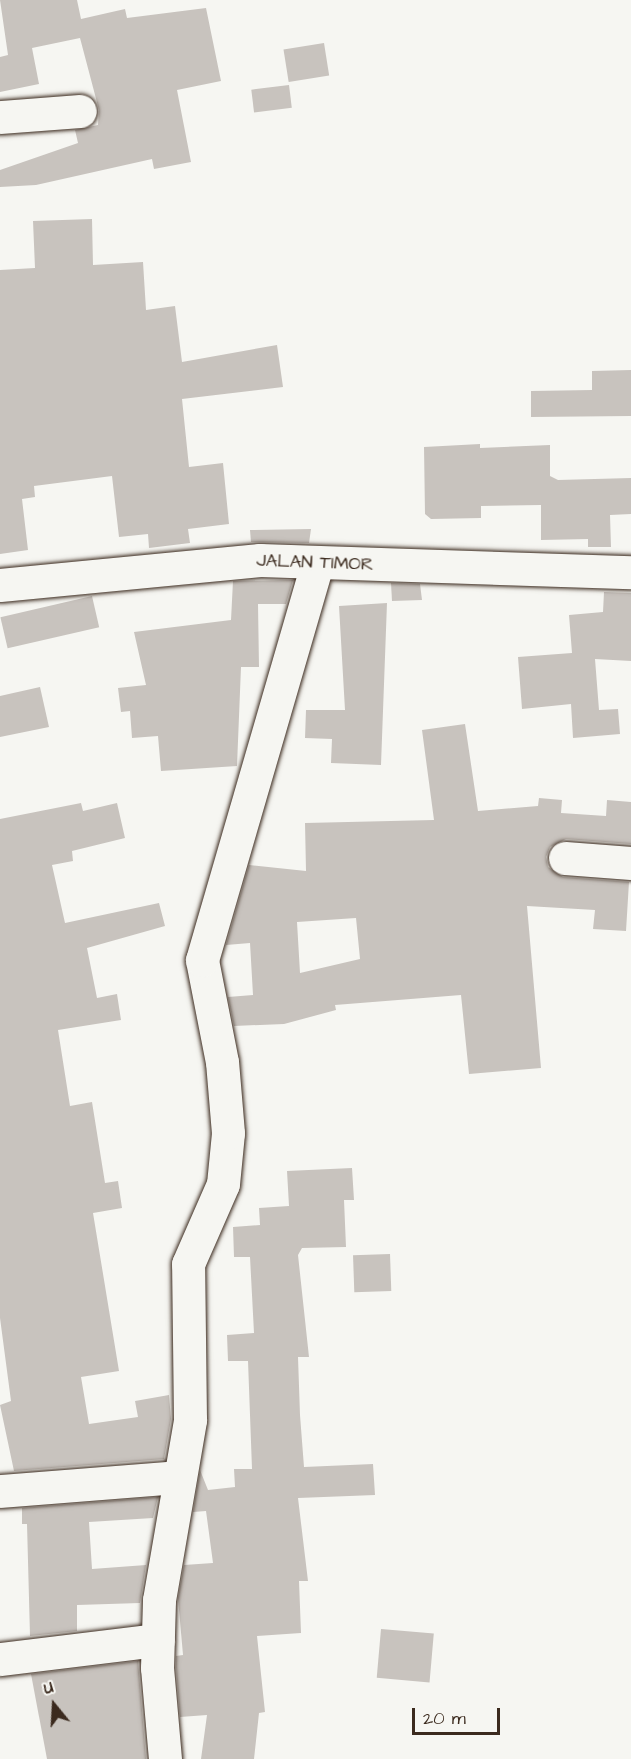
<!DOCTYPE html>
<html>
<head>
<meta charset="utf-8">
<style>
	body { margin:0 }
	#map { position:relative; width:631px; height:1759px; overflow:hidden; background:#f6f6f2; font-family:"Architects Daughter",sans-serif }
	div>[style] { position:absolute }
	.building>* { inset:0; background:#c8c3be; transform-origin:0 0 }
	.roads { filter:drop-shadow(0 0 2px #3b2a1e) drop-shadow(0 0 2px #3b2a1e) }
	.minor>* { height:33px; margin:-16.5px; padding:0 16.5px; transform-origin:16.5px; border-radius:16.5px; background:#f6f6f2 }
	span { translate:-50% -50%; white-space:nowrap; text-align:center; line-height:1.15; -webkit-text-stroke:4.5px #f6f6f2; paint-order:stroke }
	.street-label { font-size:18px; color:#3b2a1e }
	.north { position:absolute; left:24px; top:1675px; width:60px; height:60px; -webkit-text-stroke:4px #f6f6f2; paint-order:stroke; rotate:342deg; font-size:16px; font-weight:700; line-height:24px; text-align:center; color:#3b2a1e }
	.north::after { content:''; display:block; margin:auto; width:21px; height:27px; background:#3b2a1e; clip-path:polygon(50% 0,100% 100%,50% 72%,0 100%) }
	.scale { position:absolute; left:412px; top:1708px; width:88px; height:27px; box-sizing:border-box; border:3px solid #3b2a1e; border-top:0; padding-left:8px; font-size:18px; line-height:21px; white-space:nowrap; color:#3b2a1e; -webkit-text-stroke:4px #f6f6f2; paint-order:stroke }
</style>
</head>
<body>
<div id="map">
	<div class="building">
		<i style="clip-path:polygon(0 0,77px 0,81px 19px,125px 9px,127px 18px,206px 8px,221px 81px,177px 90px,191px 162px,154px 169px,152px 159px,36px 185px,0 187px,0 170px,78px 143px,75px 130px,98px 125px,99px 110px,80px 38px,32px 48px,39px 84px,0 92px,0 57px,8px 55px)"></i>
		<i style="left:324px;top:43px;width:33px;height:41px;rotate:81deg"></i>
		<i style="left:289px;top:85px;width:23px;height:38px;rotate:83deg"></i>
		<i style="clip-path:polygon(92px 219px,93px 265px,143px 262px,146px 310px,175px 306px,182px 362px,277px 345px,283px 387px,182px 399px,189px 467px,223px 463px,229px 524px,188px 529px,190px 543px,149px 548px,148px 534px,119px 537px,112px 476px,34px 486px,35px 497px,22px 499px,28px 550px,0 554px,0 270px,35px 268px,33px 221px)"></i>
		<i style="clip-path:polygon(631px 370px,631px 416px,531px 417px,531px 391px,592px 390px,592px 371px)"></i>
		<i style="clip-path:polygon(480px 444px,480px 448px,550px 445px,550px 476px,558px 480px,631px 478px,631px 514px,610px 515px,611px 547px,588px 547px,588px 539px,541px 540px,541px 505px,481px 506px,481px 518px,431px 519px,425px 514px,424px 447px)"></i>
		<i style="clip-path:polygon(311px 529px,309px 543px,251px 542px,250px 530px)"></i>
		<i style="clip-path:polygon(293px 580px,286px 604px,258px 604px,259px 667px,241px 667px,237px 766px,161px 771px,158px 736px,132px 738px,130px 711px,121px 712px,118px 688px,146px 685px,134px 632px,231px 620px,233px 581px)"></i>
		<i style="clip-path:polygon(391px 583px,420px 584px,422px 600px,392px 601px)"></i>
		<i style="clip-path:polygon(604px 592px,631px 593px,631px 661px,595px 659px,599px 710px,618px 709px,620px 734px,573px 738px,571px 704px,522px 709px,518px 657px,572px 653px,569px 615px,603px 612px)"></i>
		<i style="left:92px;top:596px;width:32px;height:94px;rotate:77deg"></i>
		<i style="clip-path:polygon(387px 603px,381px 765px,331px 763px,332px 739px,305px 738px,306px 710px,345px 710px,339px 606px)"></i>
		<i style="clip-path:polygon(40px 687px,49px 727px,0 737px,0 696px)"></i>
		<i style="clip-path:polygon(evenodd,465px 724px,478px 811px,538px 806px,539px 798px,562px 800px,561px 813px,606px 816px,607px 800px,631px 802px,631px 844px,566px 839px,550px 847px,546px 857px,548px 867px,563px 877px,629px 882px,626px 931px,593px 929px,595px 910px,527px 906px,541px 1068px,469px 1074px,461px 995px,335px 1005px,336px 1010px,284px 1024px,234px 1026px,228px 997px,253px 995px,250px 943px,226px 945px,249px 865px,306px 871px,305px 823px,434px 820px,422px 730px,465px 724px,356px 918px,360px 959px,300px 973px,297px 922px,356px 918px)"></i>
		<i style="clip-path:polygon(81px 803px,83px 811px,117px 803px,125px 838px,72px 851px,73px 861px,52px 865px,65px 923px,159px 903px,165px 926px,87px 948px,97px 998px,117px 994px,121px 1020px,58px 1030px,70px 1106px,92px 1102px,105px 1183px,118px 1181px,122px 1208px,93px 1213px,119px 1371px,81px 1377px,89px 1424px,138px 1417px,135px 1401px,169px 1395px,171px 1419px,164px 1459px,14px 1471px,0 1405px,11px 1401px,0 1318px,0 819px)"></i>
		<i style="clip-path:polygon(352px 1168px,354px 1200px,344px 1200px,346px 1247px,302px 1248px,298px 1255px,309px 1357px,298px 1357px,300px 1415px,304px 1467px,373px 1464px,375px 1495px,298px 1498px,308px 1581px,299px 1581px,301px 1633px,257px 1636px,265px 1712px,259px 1713px,254px 1759px,201px 1759px,207px 1715px,180px 1717px,176px 1667px,176px 1656px,183px 1655px,178px 1598px,184px 1565px,213px 1563px,206px 1511px,193px 1512px,200px 1470px,208px 1490px,235px 1487px,234px 1469px,252px 1469px,248px 1361px,228px 1361px,227px 1335px,254px 1333px,250px 1257px,234px 1257px,233px 1227px,260px 1225px,259px 1208px,289px 1206px,287px 1171px)"></i>
		<i style="left:390px;top:1254px;width:37px;height:37px;rotate:88deg"></i>
		<i style="clip-path:polygon(158px 1497px,153px 1518px,89px 1522px,92px 1569px,146px 1565px,140px 1603px,77px 1605px,77px 1631px,30px 1636px,27px 1524px,22px 1524px,22px 1508px)"></i>
		<i style="left:381px;top:1629px;width:53px;height:49px;rotate:5deg"></i>
		<i style="clip-path:polygon(138px 1661px,146px 1759px,47px 1759px,31px 1674px)"></i>
	</div>
	<div class="roads">
		<div class="minor">
			<i style="left:0;top:117px;width:80px;rotate:-4.3deg"></i>
			<i style="left:0;top:585px;width:261px;rotate:-5.5deg"></i>
			<i style="left:260px;top:560px;width:371px;rotate:1.9deg"></i>
			<i style="left:565px;top:858px;width:66px;rotate:4.3deg"></i>
			<i style="left:0;top:1491px;width:180px;rotate:-4.5deg"></i>
			<i style="left:0;top:1659px;width:159px;rotate:-6.9deg"></i>
			<i style="left:165px;top:1759px;width:91px;rotate:-95deg"></i>
			<i style="left:157px;top:1668px;width:68px;rotate:-88.3deg"></i>
			<i style="left:159px;top:1600px;width:183px;rotate:-80.2deg"></i>
			<i style="left:190px;top:1420px;width:156px;rotate:-90.7deg"></i>
			<i style="left:188px;top:1264px;width:87px;rotate:-66.4deg"></i>
			<i style="left:223px;top:1184px;width:51px;rotate:-84.4deg"></i>
			<i style="left:228px;top:1133px;width:71px;rotate:-94.8deg"></i>
			<i style="left:222px;top:1062px;width:104px;rotate:-101.1deg"></i>
			<i style="left:202px;top:960px;width:412px;rotate:-73.8deg"></i>
		</div>
	</div>
	<div class="street-label">
		<span style="left:315px;top:563px;rotate:2deg">JALAN TIMOR</span>
	</div>
	<div class="north">U</div>
	<div class="scale">20 m</div>
</div>
</body>
</html>
